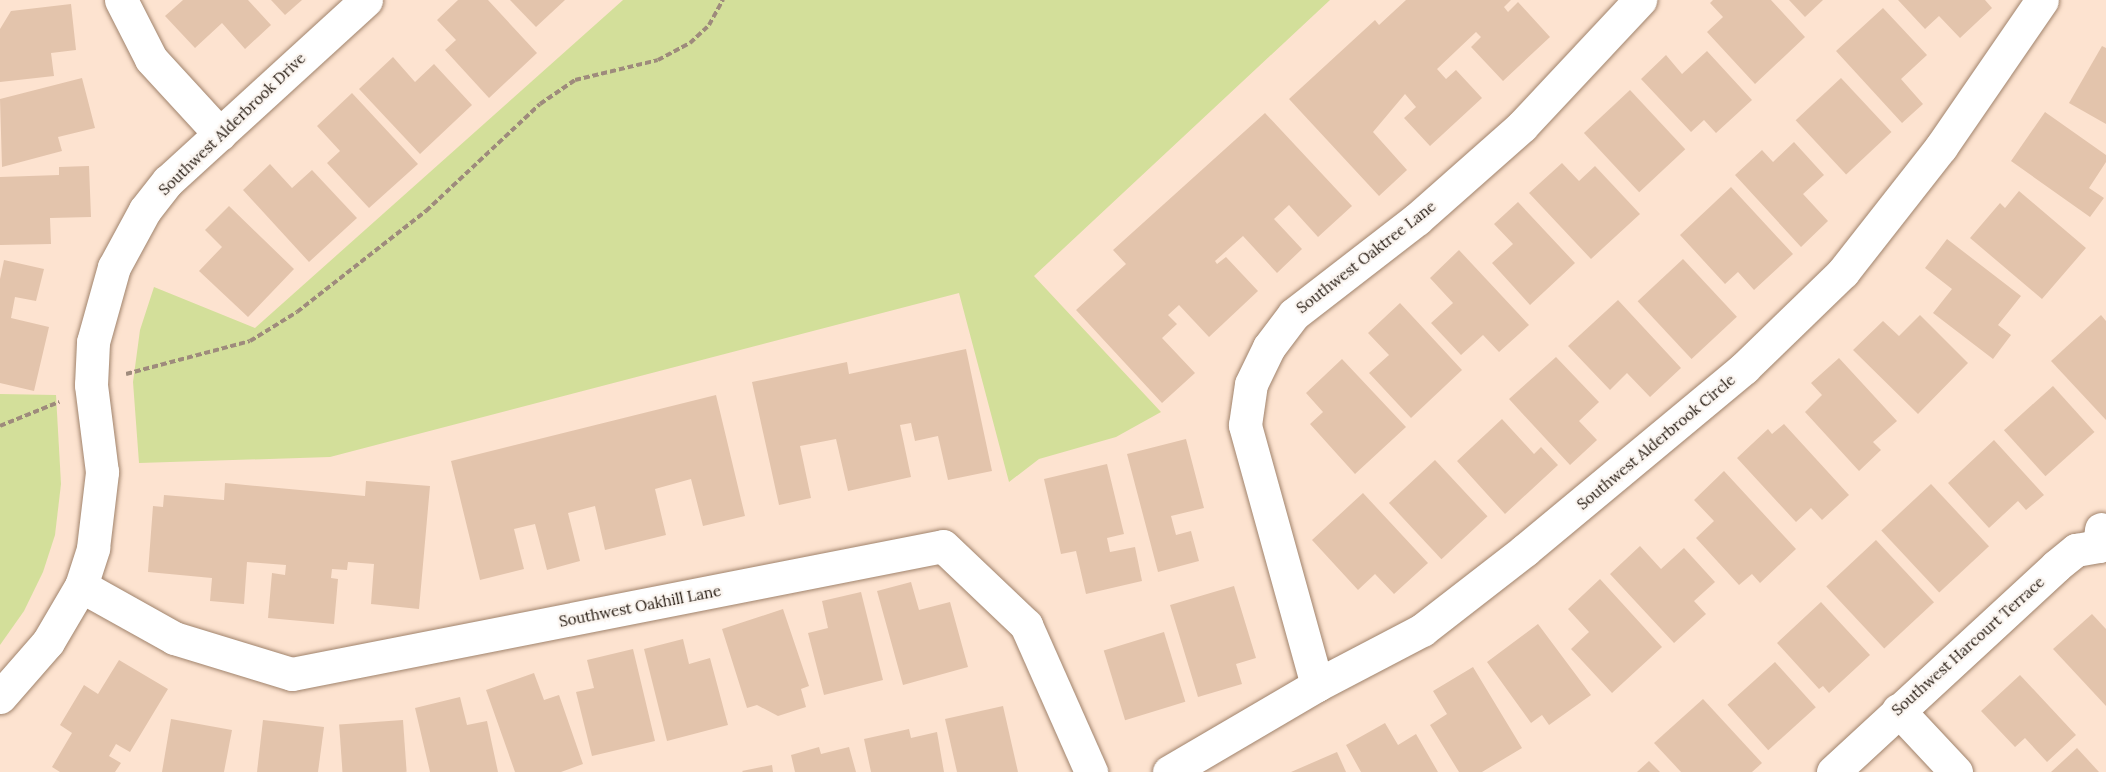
<!DOCTYPE html>
<html>
<head>
<meta charset="utf-8">
<style>
	body { margin:0 }
	#map { position:relative; width:2106px; height:772px; overflow:hidden; background:#fde3d0; font-family:Lora,serif }
	div>[style] { position:absolute }
	.green>* { inset:0; background:#d3df9a }
	.building>* { inset:0; background:#e3c4ac; transform-origin:0 0 }
	.path>* { height:4px; margin-top:-2px; transform-origin:0; background:repeating-linear-gradient(90deg,#9e8b7c 0 6px,transparent 0 9px) }
	.roads { filter:drop-shadow(0 0 2px #a0836c) drop-shadow(0 0 2px #a0836c) }
	.street>* { height:33px; margin:-16.5px; padding:0 16.5px; transform-origin:16.5px; border-radius:16.5px; background:#fff }
	span { translate:-50% -50%; white-space:nowrap; text-align:center; line-height:1.15; -webkit-text-stroke:4.5px #fbf5f0; paint-order:stroke }
	.street-label { font-size:15px; color:#22170e }
</style>
</head>
<body>
<div id="map">
	<div class="green">
		<i style="clip-path:polygon(623px 0,1330px 0,1034px 276px,1161px 412px,1116px 437px,1039px 459px,1009px 482px,959px 293px,330px 457px,139px 463px,133px 382px,140px 330px,154px 287px,255px 328px)"></i>
		<i style="clip-path:polygon(0 394px,56px 395px,61px 484px,55px 535px,43px 572px,24px 611px,0 645px)"></i>
	</div>
	<div class="building">
		<i style="clip-path:polygon(183px 0,248px 0,271px 25px,245px 49px,222px 23px,195px 48px,165px 16px)"></i>
		<i style="clip-path:polygon(271px 0,302px 0,285px 15px)"></i>
		<i style="clip-path:polygon(458px 0,488px 0,537px 53px,489px 98px,445px 50px,456px 40px,437px 20px)"></i>
		<i style="clip-path:polygon(510px 0,565px 0,536px 27px)"></i>
		<i style="clip-path:polygon(1406px 0,1511px 0,1504px 7px,1508px 12px,1518px 2px,1550px 37px,1503px 81px,1471px 47px,1481px 37px,1476px 32px,1437px 69px,1446px 79px,1456px 70px,1482px 98px,1430px 146px,1404px 118px,1416px 107px,1405px 94px,1373px 132px,1407px 170px,1379px 196px,1289px 99px,1375px 20px,1379px 25px)"></i>
		<i style="clip-path:polygon(1713px 0,1771px 0,1805px 37px,1755px 84px,1707px 32px,1723px 17px,1710px 3px)"></i>
		<i style="clip-path:polygon(1789px 0,1823px 0,1805px 17px)"></i>
		<i style="clip-path:polygon(1898px 0,1985px 0,1992px 8px,1960px 38px,1939px 16px,1925px 29px)"></i>
		<i style="clip-path:polygon(71px 4px,76px 50px,51px 53px,54px 76px,0 82px,0 29px,11px 11px)"></i>
		<i style="clip-path:polygon(1883px 8px,1927px 55px,1901px 79px,1923px 104px,1902px 123px,1836px 51px)"></i>
		<i style="clip-path:polygon(2102px 46px,2106px 48px,2106px 124px,2069px 103px)"></i>
		<i style="clip-path:polygon(1707px 51px,1752px 100px,1716px 133px,1704px 120px,1691px 132px,1641px 79px,1666px 55px,1682px 74px)"></i>
		<i style="clip-path:polygon(393px 57px,415px 82px,434px 64px,472px 105px,420px 154px,359px 89px)"></i>
		<i style="clip-path:polygon(82px 78px,95px 128px,58px 137px,62px 151px,2px 167px,0 99px)"></i>
		<i style="left:1841px;top:78px;width:74px;height:62px;rotate:47deg"></i>
		<i style="left:1630px;top:90px;width:81px;height:63px;rotate:47deg"></i>
		<i style="clip-path:polygon(352px 93px,418px 164px,369px 208px,327px 163px,340px 151px,317px 126px)"></i>
		<i style="clip-path:polygon(2045px 112px,2106px 155px,2106px 162px,2089px 188px,2104px 198px,2090px 217px,2011px 161px)"></i>
		<i style="clip-path:polygon(1265px 113px,1352px 206px,1318px 237px,1289px 205px,1274px 219px,1302px 249px,1277px 273px,1243px 236px,1215px 261px,1217px 264px,1226px 257px,1258px 291px,1209px 337px,1179px 305px,1168px 315px,1177px 324px,1162px 338px,1195px 373px,1162px 403px,1076px 310px,1126px 264px,1113px 250px)"></i>
		<i style="clip-path:polygon(1794px 142px,1824px 175px,1803px 194px,1828px 221px,1801px 247px,1735px 175px,1762px 150px,1773px 162px)"></i>
		<i style="clip-path:polygon(1562px 163px,1579px 181px,1595px 166px,1640px 214px,1591px 259px,1529px 193px)"></i>
		<i style="clip-path:polygon(270px 164px,292px 188px,312px 170px,357px 218px,309px 262px,243px 190px)"></i>
		<i style="clip-path:polygon(89px 166px,91px 217px,50px 218px,51px 244px,0 245px,0 177px,59px 175px,59px 167px)"></i>
		<i style="clip-path:polygon(1731px 187px,1793px 254px,1754px 290px,1738px 272px,1725px 284px,1680px 235px)"></i>
		<i style="clip-path:polygon(2019px 191px,2086px 248px,2042px 299px,1970px 238px,2000px 203px,2005px 208px)"></i>
		<i style="clip-path:polygon(1518px 202px,1575px 263px,1530px 305px,1492px 263px,1513px 244px,1494px 224px)"></i>
		<i style="clip-path:polygon(229px 206px,294px 269px,248px 317px,199px 271px,222px 247px,205px 230px)"></i>
		<i style="clip-path:polygon(1947px 239px,2021px 296px,1998px 325px,2011px 335px,1993px 359px,1933px 313px,1952px 289px,1925px 268px)"></i>
		<i style="clip-path:polygon(1459px 250px,1529px 325px,1499px 352px,1483px 335px,1461px 355px,1431px 323px,1453px 303px,1430px 278px)"></i>
		<i style="left:1683px;top:259px;width:79px;height:62px;rotate:47deg"></i>
		<i style="clip-path:polygon(4px 260px,44px 269px,36px 301px,15px 297px,11px 318px,49px 327px,34px 391px,0 383px,0 279px)"></i>
		<i style="clip-path:polygon(1618px 300px,1681px 368px,1650px 397px,1627px 373px,1610px 390px,1568px 346px)"></i>
		<i style="clip-path:polygon(1400px 303px,1462px 370px,1411px 418px,1369px 373px,1389px 355px,1368px 333px)"></i>
		<i style="clip-path:polygon(1920px 315px,1968px 363px,1918px 414px,1853px 350px,1883px 321px,1899px 336px)"></i>
		<i style="clip-path:polygon(2101px 315px,2106px 321px,2106px 420px,2051px 361px)"></i>
		<i style="clip-path:polygon(966px 349px,992px 471px,948px 480px,938px 436px,915px 441px,911px 423px,900px 425px,911px 477px,848px 491px,836px 439px,800px 446px,811px 498px,779px 505px,752px 382px,847px 362px,849px 374px)"></i>
		<i style="clip-path:polygon(1556px 357px,1599px 402px,1579px 421px,1597px 440px,1570px 465px,1509px 399px)"></i>
		<i style="clip-path:polygon(1839px 358px,1897px 421px,1873px 442px,1881px 450px,1859px 471px,1805px 412px,1822px 395px,1811px 383px)"></i>
		<i style="clip-path:polygon(1342px 359px,1406px 427px,1355px 474px,1310px 424px,1323px 412px,1306px 393px)"></i>
		<i style="left:2053px;top:386px;width:62px;height:66px;rotate:48deg"></i>
		<i style="clip-path:polygon(716px 395px,745px 516px,703px 526px,691px 479px,655px 489px,666px 535px,605px 550px,595px 506px,568px 513px,580px 561px,547px 570px,535px 524px,514px 529px,524px 569px,480px 580px,451px 461px)"></i>
		<i style="clip-path:polygon(1502px 419px,1534px 454px,1541px 447px,1558px 465px,1505px 514px,1457px 461px)"></i>
		<i style="clip-path:polygon(1784px 424px,1849px 495px,1822px 520px,1811px 508px,1796px 522px,1737px 458px,1768px 429px,1772px 434px)"></i>
		<i style="clip-path:polygon(1186px 439px,1204px 508px,1171px 516px,1176px 535px,1191px 531px,1199px 561px,1158px 572px,1127px 454px)"></i>
		<i style="clip-path:polygon(1994px 440px,2044px 495px,2026px 510px,2018px 501px,1989px 528px,1948px 483px)"></i>
		<i style="left:1435px;top:460px;width:77px;height:63px;rotate:47deg"></i>
		<i style="clip-path:polygon(1107px 464px,1124px 534px,1107px 538px,1110px 552px,1135px 547px,1142px 581px,1086px 594px,1076px 551px,1061px 554px,1044px 479px)"></i>
		<i style="clip-path:polygon(1724px 471px,1796px 549px,1760px 583px,1752px 574px,1739px 585px,1696px 538px,1714px 521px,1694px 500px)"></i>
		<i style="clip-path:polygon(366px 481px,430px 486px,419px 609px,371px 604px,374px 564px,348px 562px,347px 570px,332px 569px,331px 578px,338px 579px,334px 624px,268px 618px,272px 573px,285px 575px,286px 565px,247px 562px,244px 604px,210px 601px,212px 578px,148px 572px,153px 506px,163px 507px,164px 495px,224px 500px,225px 483px,365px 496px)"></i>
		<i style="left:1931px;top:484px;width:85px;height:68px;rotate:47deg"></i>
		<i style="clip-path:polygon(1363px 493px,1428px 563px,1394px 594px,1375px 574px,1358px 590px,1312px 540px)"></i>
		<i style="left:1876px;top:540px;width:85px;height:68px;rotate:47deg"></i>
		<i style="clip-path:polygon(1640px 546px,1661px 569px,1684px 548px,1715px 582px,1694px 601px,1706px 614px,1674px 643px,1610px 574px)"></i>
		<i style="clip-path:polygon(1600px 579px,1662px 647px,1612px 693px,1571px 649px,1589px 632px,1568px 609px)"></i>
		<i style="clip-path:polygon(911px 582px,919px 610px,950px 602px,968px 667px,903px 685px,877px 591px)"></i>
		<i style="clip-path:polygon(1234px 586px,1256px 658px,1236px 664px,1242px 684px,1198px 697px,1170px 605px)"></i>
		<i style="clip-path:polygon(861px 592px,883px 680px,824px 695px,808px 633px,828px 628px,822px 601px)"></i>
		<i style="clip-path:polygon(1821px 602px,1870px 655px,1829px 693px,1823px 686px,1819px 689px,1777px 643px)"></i>
		<i style="clip-path:polygon(783px 609px,809px 686px,801px 689px,806px 707px,778px 716px,757px 705px,747px 708px,722px 629px)"></i>
		<i style="clip-path:polygon(2092px 614px,2106px 629px,2106px 706px,2053px 649px)"></i>
		<i style="clip-path:polygon(1538px 624px,1591px 695px,1549px 725px,1542px 715px,1531px 723px,1487px 662px)"></i>
		<i style="left:1164px;top:632px;width:73px;height:63px;rotate:73deg"></i>
		<i style="clip-path:polygon(683px 639px,689px 664px,710px 658px,728px 725px,667px 741px,644px 649px)"></i>
		<i style="clip-path:polygon(633px 649px,655px 741px,592px 756px,576px 692px,594px 688px,587px 660px)"></i>
		<i style="clip-path:polygon(119px 660px,168px 689px,130px 752px,116px 744px,109px 756px,121px 763px,115px 772px,60px 772px,52px 767px,72px 733px,60px 725px,84px 685px,98px 694px)"></i>
		<i style="left:1775px;top:662px;width:61px;height:64px;rotate:48deg"></i>
		<i style="clip-path:polygon(1473px 667px,1522px 748px,1482px 772px,1459px 772px,1430px 725px,1447px 714px,1433px 691px)"></i>
		<i style="clip-path:polygon(534px 673px,544px 700px,559px 695px,583px 764px,561px 772px,515px 772px,486px 690px)"></i>
		<i style="clip-path:polygon(2020px 675px,2076px 735px,2047px 762px,2025px 738px,2015px 747px,1981px 711px)"></i>
		<i style="clip-path:polygon(460px 697px,467px 725px,487px 721px,498px 772px,430px 772px,415px 708px)"></i>
		<i style="clip-path:polygon(1703px 699px,1762px 763px,1752px 772px,1681px 772px,1654px 743px)"></i>
		<i style="clip-path:polygon(1003px 706px,1018px 772px,957px 772px,945px 719px)"></i>
		<i style="clip-path:polygon(171px 719px,232px 730px,224px 772px,162px 772px)"></i>
		<i style="clip-path:polygon(263px 720px,324px 727px,318px 772px,257px 772px)"></i>
		<i style="left:403px;top:720px;width:52px;height:64px;rotate:86deg"></i>
		<i style="clip-path:polygon(1385px 723px,1398px 745px,1416px 734px,1438px 772px,1361px 772px,1346px 745px)"></i>
		<i style="clip-path:polygon(909px 729px,911px 738px,937px 732px,944px 772px,871px 772px,864px 739px)"></i>
		<i style="clip-path:polygon(819px 747px,821px 754px,849px 747px,856px 772px,795px 772px,791px 755px)"></i>
		<i style="clip-path:polygon(2077px 748px,2099px 772px,2051px 772px)"></i>
		<i style="clip-path:polygon(1337px 752px,1346px 772px,1291px 772px)"></i>
		<i style="clip-path:polygon(1649px 761px,1660px 772px,1637px 772px)"></i>
		<i style="clip-path:polygon(772px 765px,773px 772px,743px 772px,742px 771px)"></i>
	</div>
	<div class="path">
		<i style="left:126px;top:374px;width:128px;rotate:-14.9deg"></i>
		<i style="left:250px;top:341px;width:55px;rotate:-31.7deg"></i>
		<i style="left:297px;top:312px;width:164px;rotate:-38.1deg"></i>
		<i style="left:426px;top:211px;width:156px;rotate:-43.2deg"></i>
		<i style="left:540px;top:104px;width:42px;rotate:-34.4deg"></i>
		<i style="left:575px;top:80px;width:85px;rotate:-13.5deg"></i>
		<i style="left:658px;top:60px;width:36px;rotate:-28deg"></i>
		<i style="left:690px;top:43px;width:26px;rotate:-43deg"></i>
		<i style="left:709px;top:25px;width:29px;rotate:-61deg"></i>
		<i style="left:0;top:426px;width:64px;rotate:-22.1deg"></i>
	</div>
	<div class="roads">
		<div class="street">
			<i style="left:121px;top:0;width:66px;rotate:63deg"></i>
			<i style="left:151px;top:59px;width:102px;rotate:47.4deg"></i>
			<i style="left:81px;top:586px;width:107px;rotate:29.2deg"></i>
			<i style="left:174px;top:638px;width:123px;rotate:17deg"></i>
			<i style="left:292px;top:674px;width:663px;rotate:-11.12deg"></i>
			<i style="left:943px;top:546px;width:115px;rotate:43.6deg"></i>
			<i style="left:1026px;top:625px;width:161px;rotate:66.1deg"></i>
			<i style="left:1317px;top:685px;width:270px;rotate:-105.5deg"></i>
			<i style="left:1245px;top:425px;width:41px;rotate:-81.7deg"></i>
			<i style="left:1251px;top:384px;width:41px;rotate:-64.1deg"></i>
			<i style="left:1269px;top:347px;width:41px;rotate:-52.9deg"></i>
			<i style="left:1294px;top:314px;width:155px;rotate:-37.7deg"></i>
			<i style="left:1417px;top:219px;width:140px;rotate:-41.5deg"></i>
			<i style="left:1522px;top:126px;width:173px;rotate:-46.9deg"></i>
			<i style="left:0;top:697px;width:73px;rotate:-48.9deg"></i>
			<i style="left:48px;top:642px;width:65px;rotate:-59.5deg"></i>
			<i style="left:81px;top:586px;width:40px;rotate:-72deg"></i>
			<i style="left:93px;top:548px;width:77px;rotate:-83.2deg"></i>
			<i style="left:102px;top:472px;width:88px;rotate:-97.2deg"></i>
			<i style="left:91px;top:385px;width:43px;rotate:-87.3deg"></i>
			<i style="left:93px;top:342px;width:78px;rotate:-74.4deg"></i>
			<i style="left:114px;top:267px;width:65px;rotate:-61.5deg"></i>
			<i style="left:145px;top:210px;width:37px;rotate:-52deg"></i>
			<i style="left:168px;top:181px;width:268px;rotate:-42.4deg"></i>
			<i style="left:1898px;top:710px;width:85px;rotate:46.9deg"></i>
			<i style="left:1169px;top:772px;width:172px;rotate:-30.4deg"></i>
			<i style="left:1317px;top:685px;width:119px;rotate:-27.6deg"></i>
			<i style="left:1422px;top:630px;width:130px;rotate:-37.8deg"></i>
			<i style="left:1525px;top:550px;width:285px;rotate:-39.7deg"></i>
			<i style="left:1744px;top:368px;width:138px;rotate:-44.1deg"></i>
			<i style="left:1843px;top:272px;width:159px;rotate:-51.9deg"></i>
			<i style="left:1941px;top:147px;width:178px;rotate:-55.5deg"></i>
			<i style="left:1833px;top:772px;width:304px;rotate:-42.7deg"></i>
			<i style="left:2056px;top:566px;width:26px;rotate:-39deg"></i>
			<i style="left:2076px;top:550px;width:23px;rotate:-10deg"></i>
			<i style="left:2099px;top:546px;width:17px;rotate:-83deg"></i>
		</div>
	</div>
	<div class="street-label">
		<span style="left:232px;top:124px;rotate:-44deg">Southwest Alderbrook Drive</span>
		<span style="left:1366px;top:257px;rotate:-38deg">Southwest Oaktree Lane</span>
		<span style="left:1656px;top:442px;rotate:-40deg">Southwest Alderbrook Circle</span>
		<span style="left:640px;top:606px;rotate:-11deg">Southwest Oakhill Lane</span>
		<span style="left:1968px;top:646px;rotate:-42deg">Southwest Harcourt Terrace</span>
	</div>
</div>
</body>
</html>
